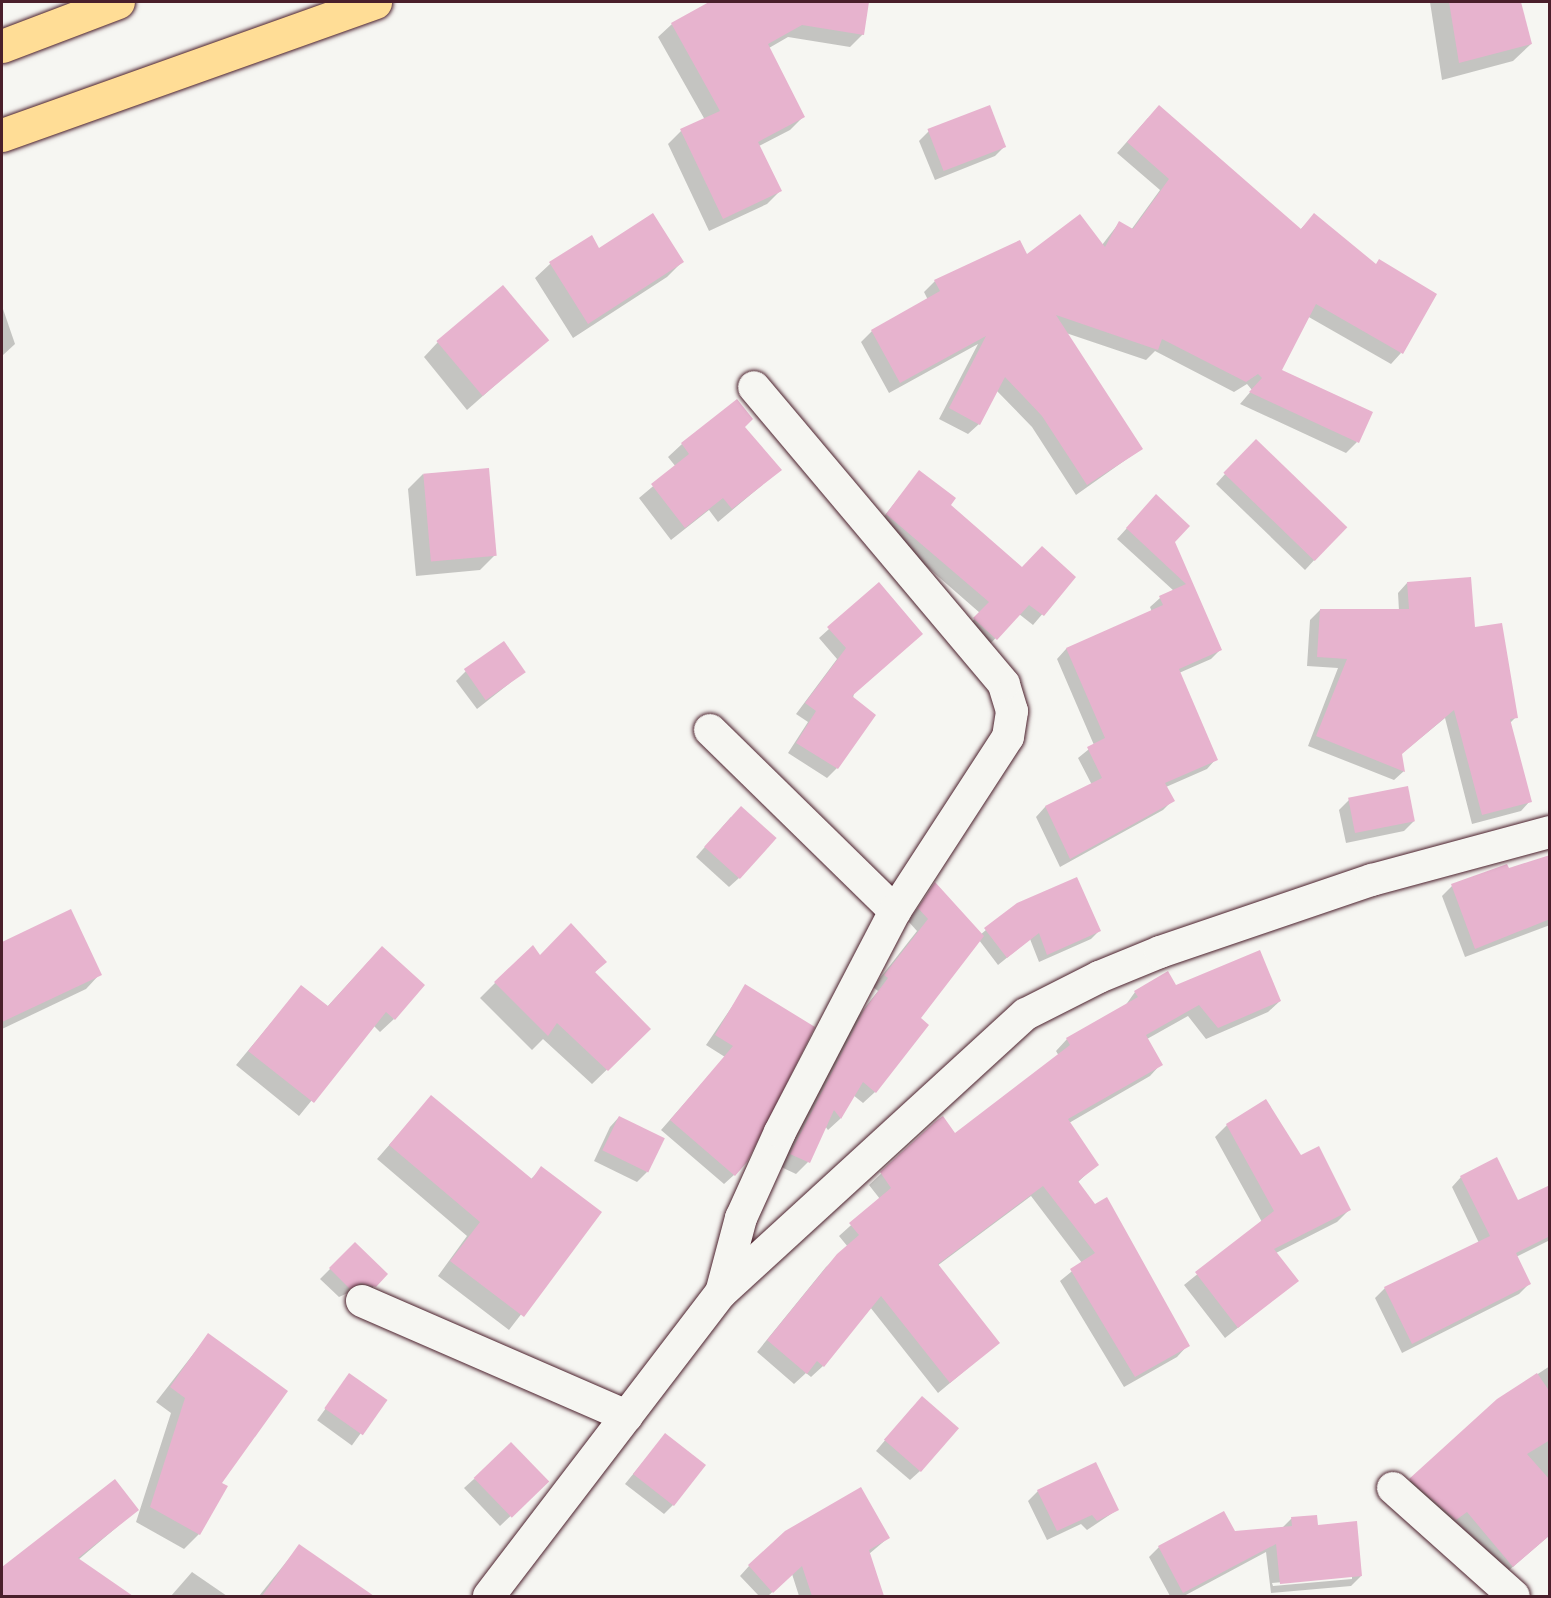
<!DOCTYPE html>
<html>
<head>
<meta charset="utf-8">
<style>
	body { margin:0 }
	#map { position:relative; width:1551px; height:1598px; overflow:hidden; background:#f6f6f2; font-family:Dekko,sans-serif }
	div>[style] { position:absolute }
	.shadow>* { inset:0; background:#0003; transform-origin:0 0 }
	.building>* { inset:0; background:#e7b3ce; transform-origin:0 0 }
	.roads { filter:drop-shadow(0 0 2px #4a1f2b) drop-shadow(0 0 2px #4a1f2b) }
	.minor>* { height:32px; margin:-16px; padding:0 16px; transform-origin:16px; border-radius:16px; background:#f6f6f2 }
	.trunk>* { height:33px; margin:-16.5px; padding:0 16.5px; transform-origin:16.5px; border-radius:16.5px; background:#ffdd96 }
	span { translate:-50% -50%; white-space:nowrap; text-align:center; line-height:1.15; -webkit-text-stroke:4.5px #f6f6f2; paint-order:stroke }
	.frame { position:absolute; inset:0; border:3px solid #4a1f2b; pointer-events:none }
</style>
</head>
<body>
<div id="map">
	<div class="shadow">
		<i style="clip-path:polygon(712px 2px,868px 2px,863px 34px,850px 47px,788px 37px,769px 48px,803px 117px,790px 130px,759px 146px,780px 191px,767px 204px,709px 231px,668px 144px,681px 131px,705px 120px,658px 37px,672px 24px)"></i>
		<i style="clip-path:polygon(1430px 2px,1520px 2px,1531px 44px,1513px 61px,1442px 80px)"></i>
		<i style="clip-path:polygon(1148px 118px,1300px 230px,1314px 215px,1401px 353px,1391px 364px,1307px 316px,1280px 370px,1357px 442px,1346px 453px,1240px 404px,1252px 390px,1247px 384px,1234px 392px,1155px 351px,1146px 360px,1066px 333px,1141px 449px,1076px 495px,1032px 427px,996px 390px,979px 424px,968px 434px,939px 419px,978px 344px,889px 393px,861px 342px,872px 331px,928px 300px,924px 292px,935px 281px,1026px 257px,1102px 245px,1119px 223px,1131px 230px,1160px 190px,1117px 153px)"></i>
		<i style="clip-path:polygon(929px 131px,1004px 147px,995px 156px,935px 180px,919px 141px)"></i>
		<i style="clip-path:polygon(591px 237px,599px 250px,682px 262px,667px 277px,573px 338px,535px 278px,550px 264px)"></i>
		<i style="clip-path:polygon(2px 306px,15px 344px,2px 356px)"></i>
		<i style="clip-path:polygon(546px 340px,467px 410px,424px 357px,438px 342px)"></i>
		<i style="clip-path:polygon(743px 427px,780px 470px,718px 522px,709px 510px,671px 540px,639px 498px,676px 467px,668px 457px,682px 444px)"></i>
		<i style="clip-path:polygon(1246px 451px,1345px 527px,1305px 570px,1216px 484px)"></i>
		<i style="clip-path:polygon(919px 472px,949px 505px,1022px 568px,1074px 577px,1033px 625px,1019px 614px,986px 648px,965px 629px,980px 613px,878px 524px)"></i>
		<i style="clip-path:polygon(423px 474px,495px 555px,480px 570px,416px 576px,408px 489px)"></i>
		<i style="clip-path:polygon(1147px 506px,1173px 542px,1221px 649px,1211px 659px,1179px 673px,1216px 759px,1207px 769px,1166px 787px,1173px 800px,1163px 810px,1060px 867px,1036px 817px,1045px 807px,1092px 785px,1078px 758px,1094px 745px,1057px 659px,1066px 649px,1152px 612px,1150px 607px,1160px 598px,1174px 591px,1117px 539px)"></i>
		<i style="clip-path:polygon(1407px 583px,1474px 629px,1516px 717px,1510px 723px,1530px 801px,1521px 811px,1472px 824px,1445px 718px,1400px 755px,1404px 771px,1394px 780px,1308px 746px,1338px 668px,1307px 666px,1310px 620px,1320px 610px,1399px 611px,1398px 593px)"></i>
		<i style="clip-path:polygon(879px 584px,837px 768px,827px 778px,788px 753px,808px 722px,796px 714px,837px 659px,819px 638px)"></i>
		<i style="clip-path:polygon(466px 671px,524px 672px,477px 709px,456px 681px)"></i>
		<i style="clip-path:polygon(1349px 800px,1414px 821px,1404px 831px,1346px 843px,1339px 810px)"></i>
		<i style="clip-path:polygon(731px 817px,739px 878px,729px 887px,696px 857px)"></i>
		<i style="clip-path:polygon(1550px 857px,1550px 925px,1465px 957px,1442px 896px,1452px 886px)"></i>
		<i style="clip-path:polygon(935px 884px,980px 935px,1017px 904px,1099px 931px,1091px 939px,1039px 962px,1030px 939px,998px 965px,979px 940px,919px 1018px,875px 1092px,863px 1103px,853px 1095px,840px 1119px,828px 1130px,825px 1126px,808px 1162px,796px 1174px,779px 1166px,853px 1023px,878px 991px,873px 987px,917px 931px,908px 921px)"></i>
		<i style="clip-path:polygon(70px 911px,100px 974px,86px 989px,2px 1029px,2px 944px)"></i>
		<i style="clip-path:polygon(539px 957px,605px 962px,594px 973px,649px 1029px,592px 1084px,543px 1039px,532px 1050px,480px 998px,495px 983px)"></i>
		<i style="clip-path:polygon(369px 961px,394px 1019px,380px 1032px,373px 1025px,299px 1116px,236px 1065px,301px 987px,327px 1007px)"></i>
		<i style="clip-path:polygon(746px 986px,734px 1175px,724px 1184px,661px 1130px,725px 1057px,706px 1045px)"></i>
		<i style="clip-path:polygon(1175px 987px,1280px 1001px,1268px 1012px,1206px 1039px,1188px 1016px,1147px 1039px,1161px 1064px,1150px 1076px,1069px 1123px,1097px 1164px,1077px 1183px,1188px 1345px,1177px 1357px,1124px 1387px,1060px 1281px,1082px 1263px,1031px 1196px,937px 1266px,998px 1343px,938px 1393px,870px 1307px,823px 1366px,811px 1377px,806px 1373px,794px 1384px,757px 1352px,826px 1267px,848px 1247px,839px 1236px,880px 1199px,869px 1185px,937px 1122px,955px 1135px,1059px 1056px,1056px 1051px,1067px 1039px,1125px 1006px,1135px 992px)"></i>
		<i style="clip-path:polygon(431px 1097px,530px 1180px,542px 1168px,600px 1212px,509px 1330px,438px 1276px,467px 1236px,377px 1159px)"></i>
		<i style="clip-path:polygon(619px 1117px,647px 1172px,637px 1182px,594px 1161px,610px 1127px)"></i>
		<i style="clip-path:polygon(1227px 1125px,1300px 1157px,1349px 1210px,1337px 1222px,1276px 1253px,1297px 1281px,1225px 1338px,1184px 1285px,1262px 1222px,1215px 1137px)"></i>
		<i style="clip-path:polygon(1461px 1177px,1517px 1202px,1550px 1190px,1550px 1240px,1516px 1257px,1529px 1284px,1519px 1294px,1402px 1353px,1375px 1298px,1385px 1288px,1479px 1243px,1452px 1187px)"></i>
		<i style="clip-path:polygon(355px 1244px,386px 1274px,364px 1296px,350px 1292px,339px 1297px,320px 1279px)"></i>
		<i style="clip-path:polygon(208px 1335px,220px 1483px,199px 1534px,184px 1549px,136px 1522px,171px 1413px,156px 1402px)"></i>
		<i style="clip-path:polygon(1550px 1366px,1550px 1535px,1501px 1577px,1455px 1522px,1444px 1531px,1399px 1491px,1498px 1400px)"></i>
		<i style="left:350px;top:1375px;width:43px;height:56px;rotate:36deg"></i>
		<i style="clip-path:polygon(912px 1408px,920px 1471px,910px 1480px,876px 1451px)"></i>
		<i style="clip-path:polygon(665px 1435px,673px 1505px,664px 1514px,625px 1484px)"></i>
		<i style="clip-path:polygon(474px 1479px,537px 1491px,500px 1526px,464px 1488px)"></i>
		<i style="clip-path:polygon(115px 1481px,137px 1510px,78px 1560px,130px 1596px,2px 1596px,2px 1569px)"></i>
		<i style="clip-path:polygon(1038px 1491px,1117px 1510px,1087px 1530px,1081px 1524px,1047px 1540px,1028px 1501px)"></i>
		<i style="clip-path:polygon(evenodd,1316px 1517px,1317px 1527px,1361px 1576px,1351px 1586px,1271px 1593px,1266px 1552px,1184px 1596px,1170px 1596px,1149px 1557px,1159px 1547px,1234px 1532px,1281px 1529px,1291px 1519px,1316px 1517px,1352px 1576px,1352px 1579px,1273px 1586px,1272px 1583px,1352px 1576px)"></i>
		<i style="clip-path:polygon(888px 1538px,869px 1554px,883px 1596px,799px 1596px,792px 1574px,768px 1596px,759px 1596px,740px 1576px,749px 1566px)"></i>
		<i style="clip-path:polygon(299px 1546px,371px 1596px,259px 1596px)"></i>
		<i style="clip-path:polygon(192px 1572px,227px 1596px,171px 1596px)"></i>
	</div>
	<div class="building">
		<i style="clip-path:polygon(709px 2px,869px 2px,864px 35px,802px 25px,768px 44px,805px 117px,758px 142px,782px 191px,723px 219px,680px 129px,720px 111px,671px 23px)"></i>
		<i style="clip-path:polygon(1449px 2px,1521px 2px,1532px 44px,1459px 63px)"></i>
		<i style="left:990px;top:105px;width:45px;height:67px;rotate:69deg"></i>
		<i style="clip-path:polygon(1159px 105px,1301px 229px,1314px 213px,1376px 264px,1379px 259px,1437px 294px,1403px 354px,1316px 304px,1282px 370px,1373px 412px,1359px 443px,1249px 392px,1262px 378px,1258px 374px,1246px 382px,1162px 339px,1158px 350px,1056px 315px,1143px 449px,1087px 485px,1042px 416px,1005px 377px,980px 425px,949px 408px,986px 336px,900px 383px,871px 330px,940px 291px,934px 280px,1020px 240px,1027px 254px,1080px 214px,1105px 247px,1119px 221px,1133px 229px,1169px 179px,1127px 142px)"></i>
		<i style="clip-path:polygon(653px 213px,684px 262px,588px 324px,549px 262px,592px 235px,599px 248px)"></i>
		<i style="left:503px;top:285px;width:72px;height:87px;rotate:50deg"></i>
		<i style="clip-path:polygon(737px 399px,753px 419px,745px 427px,782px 470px,732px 509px,723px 498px,685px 528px,651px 484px,689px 454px,681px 443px)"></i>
		<i style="left:1256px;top:439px;width:127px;height:47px;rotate:44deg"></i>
		<i style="left:489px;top:468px;width:88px;height:66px;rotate:85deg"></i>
		<i style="clip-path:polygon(919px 470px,956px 498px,951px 505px,1022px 567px,1042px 546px,1076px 577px,1044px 616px,1029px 605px,997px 640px,973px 618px,989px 602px,886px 514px)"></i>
		<i style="clip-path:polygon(1156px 494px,1190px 526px,1175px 542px,1222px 650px,1179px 669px,1218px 760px,1165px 783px,1175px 801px,1070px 859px,1045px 806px,1102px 778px,1087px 747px,1105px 738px,1066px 648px,1163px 605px,1159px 596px,1186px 584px,1126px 528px)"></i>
		<i style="clip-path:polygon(1471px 577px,1475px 627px,1502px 623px,1518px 718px,1510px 719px,1532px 802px,1482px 815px,1454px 710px,1402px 754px,1405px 772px,1316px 736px,1347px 659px,1317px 657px,1320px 609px,1409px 609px,1407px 582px)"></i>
		<i style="clip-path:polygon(879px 582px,923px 634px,852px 696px,876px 715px,838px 769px,796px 743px,816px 711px,805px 703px,846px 648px,827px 627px)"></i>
		<i style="left:504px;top:641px;width:38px;height:49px;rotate:55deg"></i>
		<i style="left:1408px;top:786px;width:36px;height:61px;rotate:79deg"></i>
		<i style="left:741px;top:806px;width:48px;height:55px;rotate:42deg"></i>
		<i style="clip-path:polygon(1550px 855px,1550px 919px,1475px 949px,1451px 884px,1507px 864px,1509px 868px)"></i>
		<i style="clip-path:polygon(1077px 877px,1101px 931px,1047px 955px,1039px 933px,1007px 958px,984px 928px,1017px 903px)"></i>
		<i style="clip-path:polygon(935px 882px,984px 936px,921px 1018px,929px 1025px,876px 1093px,863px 1082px,841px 1119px,834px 1110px,810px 1163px,790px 1154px,864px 1010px,888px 978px,884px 975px,928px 919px,918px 908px)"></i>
		<i style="clip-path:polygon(71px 909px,102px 975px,2px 1022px,2px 942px)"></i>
		<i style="clip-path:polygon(571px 923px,607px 962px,595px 972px,651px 1029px,608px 1071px,557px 1023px,548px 1036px,494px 982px,533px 945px,540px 955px)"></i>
		<i style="clip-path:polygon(382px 946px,425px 985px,395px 1020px,386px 1012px,314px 1103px,248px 1051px,301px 985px,328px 1006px)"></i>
		<i style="clip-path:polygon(1260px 950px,1281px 1001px,1218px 1028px,1199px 1005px,1146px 1035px,1163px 1065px,1068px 1119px,1099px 1165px,1078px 1181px,1095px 1204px,1107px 1197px,1190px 1346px,1135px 1377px,1070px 1269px,1095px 1253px,1043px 1186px,938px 1264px,1000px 1343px,950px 1383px,881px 1296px,824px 1367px,817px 1361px,807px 1374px,767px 1340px,837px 1254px,859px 1235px,849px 1223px,891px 1188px,880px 1172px,936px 1121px,943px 1116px,955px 1133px,1070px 1045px,1066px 1038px,1138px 997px,1134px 991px,1168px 971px,1176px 985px)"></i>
		<i style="clip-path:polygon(745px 984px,815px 1027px,747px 1162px,735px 1176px,670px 1120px,733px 1046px,715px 1035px)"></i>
		<i style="clip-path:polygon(431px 1095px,532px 1179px,541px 1166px,602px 1212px,524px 1317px,450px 1261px,480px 1222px,389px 1145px)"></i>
		<i style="clip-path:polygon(1266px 1099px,1301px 1155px,1319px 1146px,1351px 1210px,1274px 1249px,1299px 1281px,1238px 1328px,1195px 1272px,1274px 1211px,1226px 1124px)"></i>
		<i style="left:619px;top:1116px;width:51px;height:38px;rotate:26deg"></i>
		<i style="clip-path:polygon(1497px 1157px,1518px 1200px,1550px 1185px,1550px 1236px,1516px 1253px,1531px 1284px,1412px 1344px,1384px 1287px,1490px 1236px,1460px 1176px)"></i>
		<i style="clip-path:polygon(355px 1242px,388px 1274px,376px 1287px,361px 1283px,350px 1289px,329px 1268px)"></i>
		<i style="clip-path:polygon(208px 1333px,288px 1391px,222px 1483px,228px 1486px,200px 1535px,150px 1507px,185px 1398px,170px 1387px)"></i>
		<i style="left:349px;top:1373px;width:47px;height:43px;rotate:35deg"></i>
		<i style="clip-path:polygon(1537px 1373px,1550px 1392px,1550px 1440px,1527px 1454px,1550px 1480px,1550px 1535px,1513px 1567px,1467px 1512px,1456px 1520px,1409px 1479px,1497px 1399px)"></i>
		<i style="left:922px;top:1396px;width:49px;height:58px;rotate:41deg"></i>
		<i style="left:665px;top:1433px;width:52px;height:52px;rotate:38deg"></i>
		<i style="left:511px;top:1442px;width:55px;height:52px;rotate:46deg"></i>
		<i style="clip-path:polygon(1096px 1462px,1119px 1510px,1097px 1521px,1092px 1515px,1057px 1531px,1037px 1490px)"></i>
		<i style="clip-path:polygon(115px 1479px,139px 1510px,78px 1558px,133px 1596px,2px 1596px,2px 1567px)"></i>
		<i style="clip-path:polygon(861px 1487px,890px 1538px,869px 1550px,884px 1596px,812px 1596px,802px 1566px,773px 1593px,748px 1565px,785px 1531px)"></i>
		<i style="clip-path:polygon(1224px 1511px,1235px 1531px,1292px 1526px,1291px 1517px,1317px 1515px,1318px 1525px,1357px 1521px,1362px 1576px,1280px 1584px,1276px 1544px,1183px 1593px,1158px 1546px)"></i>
		<i style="clip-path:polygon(299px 1544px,374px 1596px,262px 1596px)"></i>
	</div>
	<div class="roads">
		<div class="minor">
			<i style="left:710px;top:730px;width:259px;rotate:44.4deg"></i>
			<i style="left:721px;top:1293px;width:413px;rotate:-42.5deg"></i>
			<i style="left:1026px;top:1014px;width:82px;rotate:-26.9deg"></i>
			<i style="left:1099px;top:977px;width:66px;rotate:-22.3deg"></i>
			<i style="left:1160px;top:952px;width:224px;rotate:-18.8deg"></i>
			<i style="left:1372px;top:880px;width:184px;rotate:-15.1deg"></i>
			<i style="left:362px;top:1301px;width:289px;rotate:23.5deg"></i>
			<i style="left:1393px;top:1488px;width:162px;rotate:41.8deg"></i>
			<i style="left:489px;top:1596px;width:382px;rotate:-52.6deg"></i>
			<i style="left:721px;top:1293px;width:78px;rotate:-75.1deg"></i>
			<i style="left:741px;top:1218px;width:94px;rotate:-65.6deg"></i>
			<i style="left:780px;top:1132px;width:249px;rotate:-62.5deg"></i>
			<i style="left:895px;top:911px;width:207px;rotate:-57deg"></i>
			<i style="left:1008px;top:737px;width:26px;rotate:-81deg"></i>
			<i style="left:1012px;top:711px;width:28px;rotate:-107deg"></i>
			<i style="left:1004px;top:684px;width:388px;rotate:-130.1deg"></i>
		</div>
		<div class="trunk">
			<i style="left:2px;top:46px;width:124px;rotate:-20.8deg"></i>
			<i style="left:2px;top:135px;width:396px;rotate:-19.6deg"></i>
		</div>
	</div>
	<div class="frame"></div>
</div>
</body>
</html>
